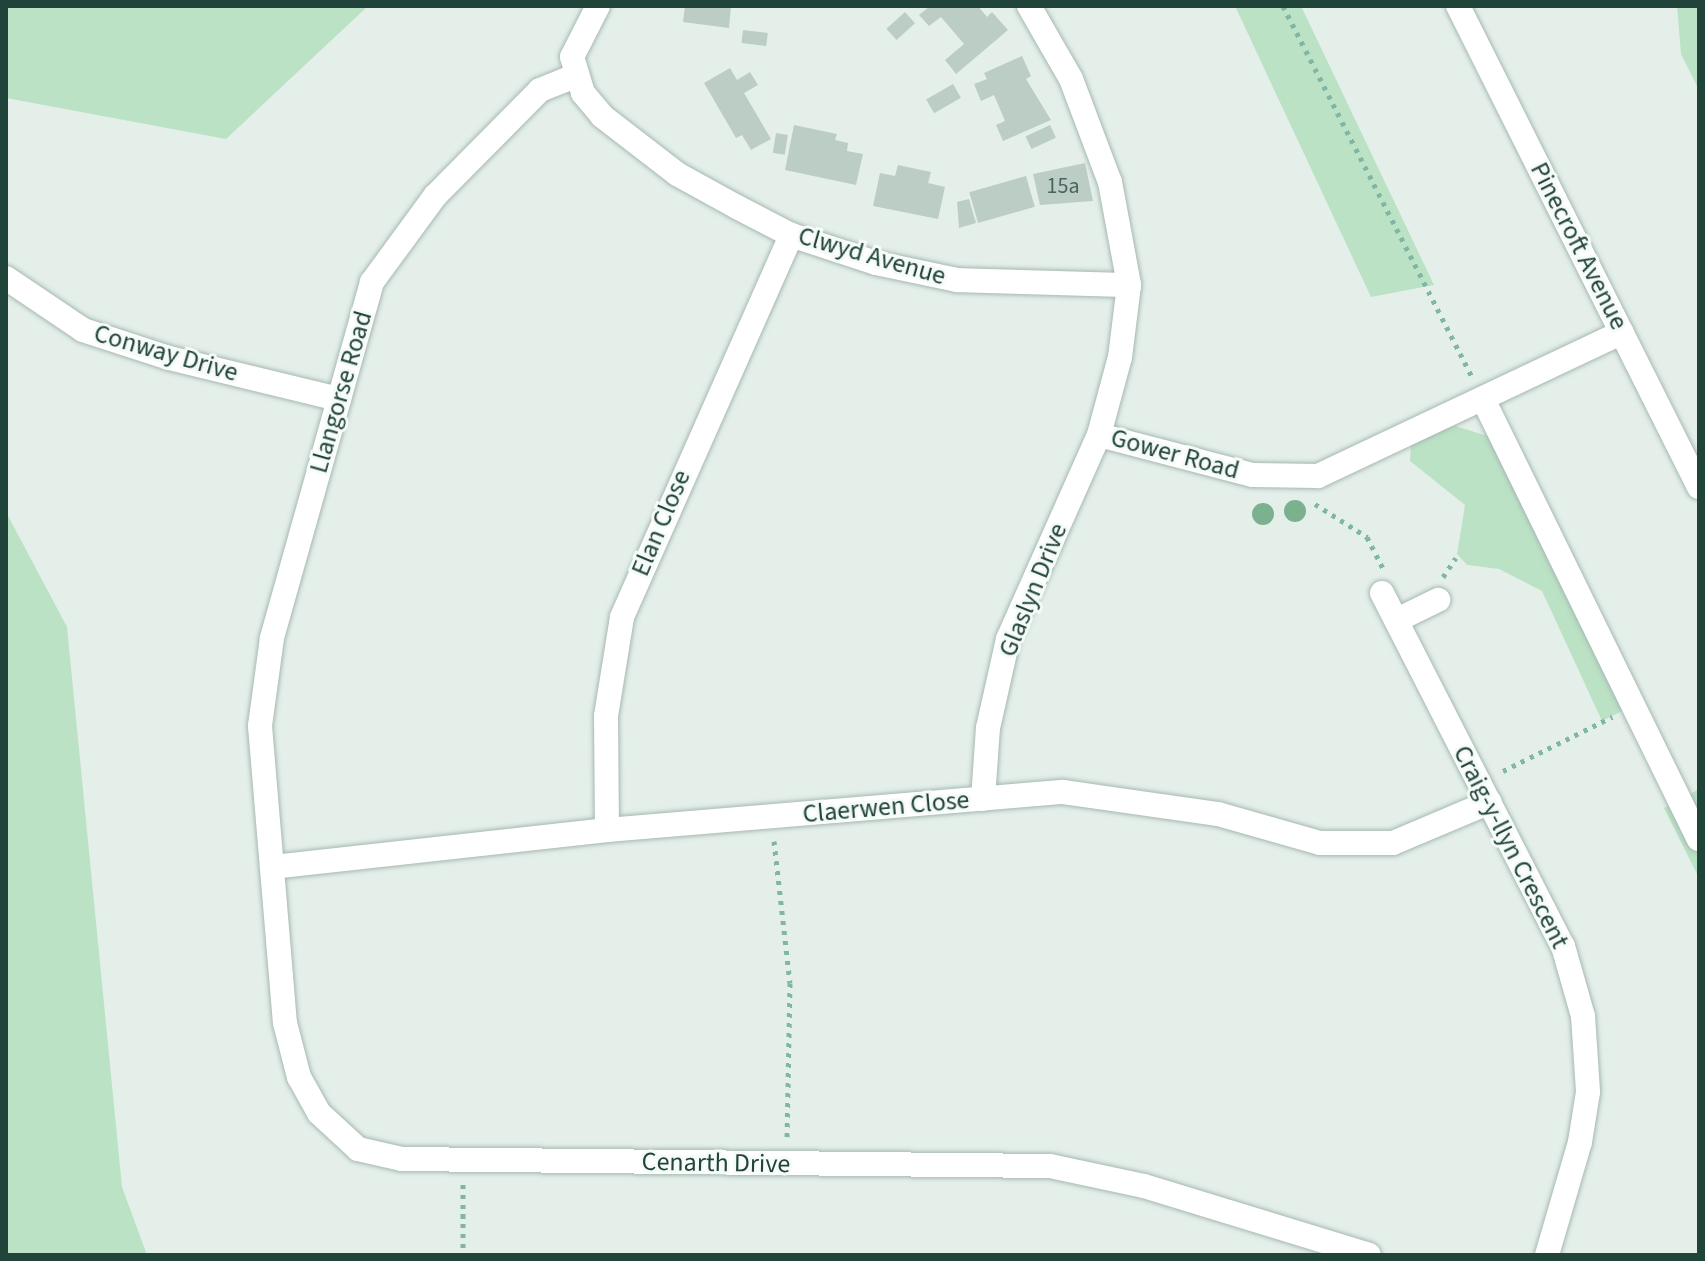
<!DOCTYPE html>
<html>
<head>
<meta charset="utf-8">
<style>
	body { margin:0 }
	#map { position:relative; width:1705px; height:1261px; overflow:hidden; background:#e4efea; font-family:"Source Sans 3",sans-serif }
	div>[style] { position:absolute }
	.green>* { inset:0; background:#bbe2c5 }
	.building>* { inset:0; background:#bccdc6; transform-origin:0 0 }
	.path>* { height:5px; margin-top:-2.5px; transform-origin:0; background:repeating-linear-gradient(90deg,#81b6a5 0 4px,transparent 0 10px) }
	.roads { filter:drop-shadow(0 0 2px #a6b8b2) drop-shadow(0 0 2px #a6b8b2) }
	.minor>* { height:24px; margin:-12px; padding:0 12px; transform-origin:12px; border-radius:12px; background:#fff }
	.trees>* { width:22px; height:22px; margin:-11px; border-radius:50%; background:#7cb190 }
	span { translate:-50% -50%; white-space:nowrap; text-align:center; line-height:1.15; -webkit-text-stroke:6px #f6fbf8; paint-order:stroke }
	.number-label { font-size:22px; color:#48665d }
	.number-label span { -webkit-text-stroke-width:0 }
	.street-label { font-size:26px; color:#21443a }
	.frame { position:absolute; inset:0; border:8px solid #21443a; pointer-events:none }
</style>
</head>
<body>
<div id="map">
	<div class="green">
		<i style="clip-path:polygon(6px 6px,368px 6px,226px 139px,6px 98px)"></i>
		<i style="clip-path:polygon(1235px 6px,1301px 6px,1434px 285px,1371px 297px)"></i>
		<i style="clip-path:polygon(1677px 6px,1699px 6px,1699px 90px,1681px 54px)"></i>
		<i style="clip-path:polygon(1455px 426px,1504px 441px,1554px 556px,1561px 586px,1634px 705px,1602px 721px,1542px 591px,1499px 569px,1467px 565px,1457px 554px,1465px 505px,1410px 461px,1411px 444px,1426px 433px)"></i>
		<i style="clip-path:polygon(6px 512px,67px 627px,122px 1187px,147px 1255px,6px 1255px)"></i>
		<i style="clip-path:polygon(1699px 789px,1699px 878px,1664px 808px)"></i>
	</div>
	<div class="building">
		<i style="clip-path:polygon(685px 6px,731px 6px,729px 28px,683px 22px)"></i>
		<i style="clip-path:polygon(930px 6px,978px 6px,987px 17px,992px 12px,1008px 30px,956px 74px,945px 60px,964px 44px,941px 17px,929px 26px,919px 15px)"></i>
		<i style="left:905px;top:12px;width:15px;height:25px;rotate:48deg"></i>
		<i style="left:743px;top:30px;width:25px;height:13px;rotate:7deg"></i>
		<i style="clip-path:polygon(1022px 56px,1031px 76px,1026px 79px,1051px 120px,1003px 141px,996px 125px,1005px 121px,994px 95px,981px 101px,974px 84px,987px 79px,984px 73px)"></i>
		<i style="clip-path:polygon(730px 68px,737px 80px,750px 72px,758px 85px,744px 93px,771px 139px,751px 150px,742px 135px,736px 138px,704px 83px)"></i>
		<i style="left:953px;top:84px;width:16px;height:31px;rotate:60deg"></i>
		<i style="clip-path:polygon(794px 125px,837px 134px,835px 140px,848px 143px,847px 151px,863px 154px,856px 185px,785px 170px)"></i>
		<i style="left:1050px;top:125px;width:14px;height:27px;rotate:65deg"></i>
		<i style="left:776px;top:133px;width:12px;height:20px;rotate:9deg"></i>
		<i style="clip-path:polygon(1085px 163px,1093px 201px,1040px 205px,1033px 174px)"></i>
		<i style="clip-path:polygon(898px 165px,931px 172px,928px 183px,945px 187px,938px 219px,873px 206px,880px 173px,895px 176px)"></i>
		<i style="left:1026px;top:176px;width:32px;height:59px;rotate:74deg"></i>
		<i style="clip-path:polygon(969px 199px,976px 223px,959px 228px,957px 202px)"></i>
	</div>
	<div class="path">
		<i style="left:1283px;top:6px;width:416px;rotate:63deg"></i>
		<i style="left:1315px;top:504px;width:62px;rotate:32.4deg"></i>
		<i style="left:1367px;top:537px;width:35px;rotate:63deg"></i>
		<i style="left:1443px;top:577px;width:23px;rotate:-56deg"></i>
		<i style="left:1503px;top:771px;width:122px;rotate:-26.4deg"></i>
		<i style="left:774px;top:841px;width:143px;rotate:83.6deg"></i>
		<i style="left:790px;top:983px;width:155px;rotate:91.1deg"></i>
		<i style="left:463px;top:1184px;width:71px;rotate:90deg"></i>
	</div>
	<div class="roads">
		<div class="minor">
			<i style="left:598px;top:6px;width:57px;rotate:117deg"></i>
			<i style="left:572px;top:57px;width:38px;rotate:73deg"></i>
			<i style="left:583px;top:93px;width:30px;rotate:50deg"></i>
			<i style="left:602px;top:116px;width:95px;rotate:37.7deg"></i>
			<i style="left:677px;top:174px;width:68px;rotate:28.8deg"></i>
			<i style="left:737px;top:207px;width:61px;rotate:27.4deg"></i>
			<i style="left:791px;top:235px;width:89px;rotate:18.2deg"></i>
			<i style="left:876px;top:263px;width:83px;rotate:11.9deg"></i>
			<i style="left:957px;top:280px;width:172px;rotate:1.7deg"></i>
			<i style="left:1029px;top:6px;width:84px;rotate:60.1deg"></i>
			<i style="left:1071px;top:79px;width:110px;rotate:69.3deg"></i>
			<i style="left:1110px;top:182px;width:105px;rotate:79.5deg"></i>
			<i style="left:1129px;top:285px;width:73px;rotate:97.1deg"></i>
			<i style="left:1120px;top:357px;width:81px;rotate:105.1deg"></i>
			<i style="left:1099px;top:435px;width:159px;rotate:14.6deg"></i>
			<i style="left:1253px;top:475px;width:65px;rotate:0.9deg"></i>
			<i style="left:1318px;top:476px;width:336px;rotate:-25.3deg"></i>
			<i style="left:1458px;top:6px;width:538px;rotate:63.39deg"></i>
			<i style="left:575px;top:76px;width:38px;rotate:158deg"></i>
			<i style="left:540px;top:90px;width:149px;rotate:134.7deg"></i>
			<i style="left:435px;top:196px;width:107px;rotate:126.2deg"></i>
			<i style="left:372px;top:282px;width:370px;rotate:105.7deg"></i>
			<i style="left:272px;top:638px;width:89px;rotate:97.8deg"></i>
			<i style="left:260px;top:726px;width:298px;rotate:85.2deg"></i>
			<i style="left:285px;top:1023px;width:56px;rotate:75.5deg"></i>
			<i style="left:299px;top:1077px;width:41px;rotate:60.9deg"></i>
			<i style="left:319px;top:1113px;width:53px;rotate:42.7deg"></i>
			<i style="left:358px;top:1149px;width:45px;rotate:12.8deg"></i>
			<i style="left:402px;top:1159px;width:648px;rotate:0.62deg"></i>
			<i style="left:1050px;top:1166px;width:96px;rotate:12deg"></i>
			<i style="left:1144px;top:1186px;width:235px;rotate:17deg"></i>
			<i style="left:6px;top:278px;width:93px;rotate:34deg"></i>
			<i style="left:83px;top:330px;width:90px;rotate:18deg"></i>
			<i style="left:169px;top:358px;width:175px;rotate:13.6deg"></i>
			<i style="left:1483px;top:399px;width:490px;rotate:63.9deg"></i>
			<i style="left:1382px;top:593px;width:397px;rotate:62.9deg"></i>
			<i style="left:1563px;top:946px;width:73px;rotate:74.1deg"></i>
			<i style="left:1583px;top:1016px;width:76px;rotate:86.2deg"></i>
			<i style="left:1588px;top:1092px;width:51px;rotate:99.1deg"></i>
			<i style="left:1580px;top:1142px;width:118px;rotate:106.3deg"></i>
			<i style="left:1397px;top:620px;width:46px;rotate:-26deg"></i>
			<i style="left:983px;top:799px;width:71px;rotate:-86deg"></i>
			<i style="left:988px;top:728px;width:91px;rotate:-77.3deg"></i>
			<i style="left:1008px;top:639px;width:223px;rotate:-66deg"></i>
			<i style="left:607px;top:830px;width:114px;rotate:-90.5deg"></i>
			<i style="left:606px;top:716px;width:100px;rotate:-80.8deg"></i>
			<i style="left:622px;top:617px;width:418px;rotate:-66.1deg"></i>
			<i style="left:272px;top:867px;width:337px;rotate:-6.3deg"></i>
			<i style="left:607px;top:830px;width:458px;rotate:-4.8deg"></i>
			<i style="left:1063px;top:792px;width:157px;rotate:8.1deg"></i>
			<i style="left:1218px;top:814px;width:106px;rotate:15.9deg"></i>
			<i style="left:1320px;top:843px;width:73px"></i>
			<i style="left:1393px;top:843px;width:105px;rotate:-22.9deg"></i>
		</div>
	</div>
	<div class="trees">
		<i style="left:1295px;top:511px"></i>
		<i style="left:1263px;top:514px"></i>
	</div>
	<div class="number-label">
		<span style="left:1063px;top:187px">15a</span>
	</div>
	<div class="street-label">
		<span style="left:1579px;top:246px;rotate:63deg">Pinecroft Avenue</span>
		<span style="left:872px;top:256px;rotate:16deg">Clwyd Avenue</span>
		<span style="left:166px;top:353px;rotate:16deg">Conway Drive</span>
		<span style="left:341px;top:392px;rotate:-74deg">Llangorse Road</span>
		<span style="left:1175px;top:454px;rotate:15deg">Gower Road</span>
		<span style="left:661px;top:523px;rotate:-67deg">Elan Close</span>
		<span style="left:1033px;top:590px;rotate:-68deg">Glaslyn Drive</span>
		<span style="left:886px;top:807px;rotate:-5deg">Claerwen Close</span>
		<span style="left:1511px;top:847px;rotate:63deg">Craig-y-llyn Crescent</span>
		<span style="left:716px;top:1163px;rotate:1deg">Cenarth Drive</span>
	</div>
	<div class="frame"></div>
</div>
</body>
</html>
